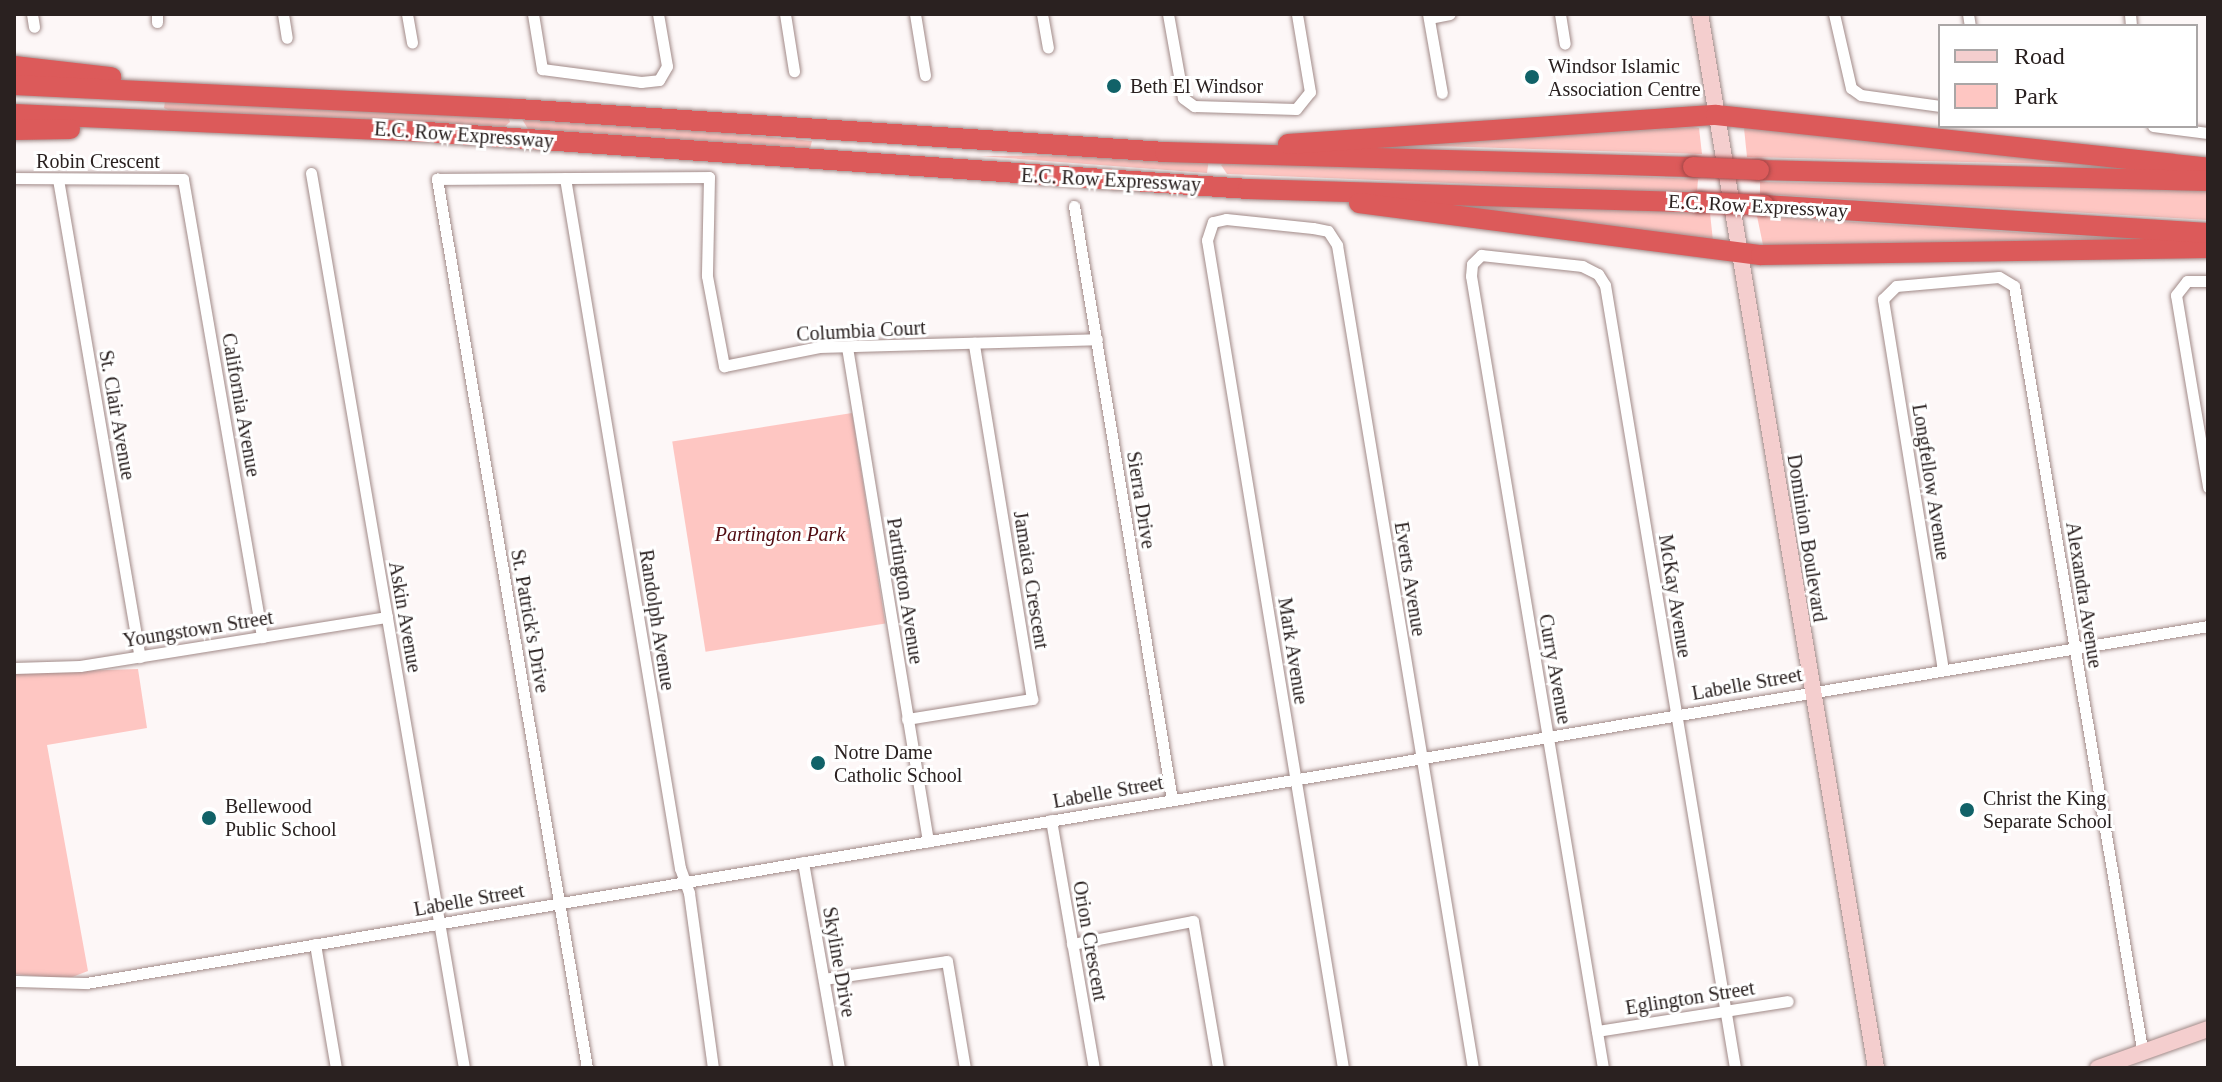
<!DOCTYPE html>
<html>
<head>
<meta charset="utf-8">
<style>
	body { margin:0 }
	#map { position:relative; width:2222px; height:1082px; overflow:hidden; background:#fdf7f7; font-family:"Times New Roman",serif }
	div>[style] { position:absolute }
	.green>* { inset:0; background:#fec6c2; transform-origin:0 0 }
	.roads { filter:drop-shadow(0 0 2px #a18a88) drop-shadow(0 0 2px #a18a88) }
	.street>* { height:11px; margin:-5.5px; padding:0 5.5px; transform-origin:5.5px; border-radius:5.5px; background:#fff }
	.secondary>* { height:16px; margin:-8px; padding:0 8px; transform-origin:8px; border-radius:8px; background:#f4cece }
	.highway>* { height:20px; margin:-10px; padding:0 10px; transform-origin:10px; border-radius:10px; background:#dc5a5a }
	.bridges { filter:drop-shadow(0 0 2px #9e4646) drop-shadow(0 0 2px #9e4646) }
	.highway-bridge>* { height:20px; margin:-10px; padding:0 10px; transform-origin:10px; border-radius:10px; background:#dc5a5a }
	.dots>* { width:22px; height:22px; translate:-50% -50%; box-sizing:border-box; border:4px solid #fff; border-radius:50% }
	span { translate:-50% -50%; white-space:nowrap; text-align:center; line-height:1.15; -webkit-text-stroke:6px #fff; paint-order:stroke }
	.poi-label { font-size:20px; color:#2a2120 }
	.left { translate:0 -50%; text-align:left }
	.street-label { font-size:20px; color:#2a2120 }
	.park-label { font-size:20px; color:#510c11; font-style:italic }
	.frame { position:absolute; inset:0; border:16px solid #2a2120; pointer-events:none }
	.legend { position:absolute; left:1938px; top:24px; width:260px; height:104px; box-sizing:border-box; background:#fff; border:2px solid #aaa6a6; margin:0; padding:10px 14px; list-style:none; font-size:24px; color:#2a2120 }
	.legend li { display:flex; align-items:center; gap:16px; height:40px }
	.legend b { width:40px; border:2px solid #aaa6a6 }
</style>
</head>
<body>
<div id="map">
	<div class="green">
		<i style="clip-path:polygon(165px 101px,507px 113px,510px 122px,503px 128px,172px 112px,164px 108px)"></i>
		<i style="clip-path:polygon(522px 119px,620px 122px,812px 141px,810px 149px,528px 129px)"></i>
		<i style="clip-path:polygon(1693px 127px,1699px 128px,1702px 154px,1403px 145px)"></i>
		<i style="clip-path:polygon(1744px 128px,2094px 165px,1747px 157px)"></i>
		<i style="clip-path:polygon(1138px 155px,1209px 158px,1207px 173px,980px 156px)"></i>
		<i style="clip-path:polygon(1228px 160px,1698px 179px,1697px 193px,1227px 174px,1221px 165px)"></i>
		<i style="clip-path:polygon(1760px 182px,2208px 188px,2208px 220px,1760px 194px)"></i>
		<i style="clip-path:polygon(1422px 200px,1710px 213px,1713px 241px,1422px 206px)"></i>
		<i style="clip-path:polygon(1757px 216px,2127px 239px,2130px 244px,1763px 245px)"></i>
		<i style="left:852px;top:413px;width:213px;height:182px;rotate:81deg"></i>
		<i style="clip-path:polygon(138px 669px,147px 728px,47px 745px,88px 971px,67px 979px,14px 974px,14px 673px)"></i>
	</div>
	<div class="roads">
		<div class="street">
			<i style="left:32px;top:14px;width:13px;rotate:81deg"></i>
			<i style="left:157px;top:14px;width:8px;rotate:90deg"></i>
			<i style="left:283px;top:14px;width:24px;rotate:81deg"></i>
			<i style="left:407px;top:14px;width:29px;rotate:80deg"></i>
			<i style="left:533px;top:14px;width:56px;rotate:80.7deg"></i>
			<i style="left:542px;top:69px;width:100px;rotate:7.5deg"></i>
			<i style="left:641px;top:82px;width:18px;rotate:-6deg"></i>
			<i style="left:659px;top:80px;width:16px;rotate:-60deg"></i>
			<i style="left:667px;top:66px;width:53px;rotate:-99.8deg"></i>
			<i style="left:785px;top:14px;width:58px;rotate:81deg"></i>
			<i style="left:915px;top:14px;width:62px;rotate:80.7deg"></i>
			<i style="left:1042px;top:14px;width:34px;rotate:80deg"></i>
			<i style="left:1168px;top:14px;width:85px;rotate:79.9deg"></i>
			<i style="left:1183px;top:98px;width:14px;rotate:36deg"></i>
			<i style="left:1194px;top:106px;width:102px;rotate:1.7deg"></i>
			<i style="left:1296px;top:109px;width:22px;rotate:-51deg"></i>
			<i style="left:1310px;top:92px;width:79px;rotate:-99.5deg"></i>
			<i style="left:1428px;top:14px;width:80px;rotate:80deg"></i>
			<i style="left:1560px;top:14px;width:30px;rotate:81deg"></i>
			<i style="left:1834px;top:14px;width:76px;rotate:77.1deg"></i>
			<i style="left:1851px;top:88px;width:12px;rotate:35deg"></i>
			<i style="left:1861px;top:95px;width:80px;rotate:7.9deg"></i>
			<i style="left:1968px;top:14px;width:12px;rotate:81deg"></i>
			<i style="left:2130px;top:14px;width:12px;rotate:85deg"></i>
			<i style="left:1429px;top:18px;width:21px;rotate:-11deg"></i>
			<i style="left:2153px;top:126px;width:55px;rotate:7.3deg"></i>
			<i style="left:311px;top:173px;width:908px;rotate:80.3deg"></i>
			<i style="left:14px;top:178px;width:169px;rotate:0.3deg"></i>
			<i style="left:183px;top:179px;width:465px;rotate:80.2deg"></i>
			<i style="left:565px;top:178px;width:700px;rotate:80.54deg"></i>
			<i style="left:680px;top:868px;width:27px;rotate:70deg"></i>
			<i style="left:689px;top:893px;width:177px;rotate:82.2deg"></i>
			<i style="left:58px;top:179px;width:485px;rotate:80.3deg"></i>
			<i style="left:1074px;top:206px;width:602px;rotate:80.63deg"></i>
			<i style="left:2208px;top:281px;width:21px;rotate:180deg"></i>
			<i style="left:2187px;top:281px;width:18px;rotate:128deg"></i>
			<i style="left:2176px;top:295px;width:195px;rotate:80.5deg"></i>
			<i style="left:847px;top:347px;width:501px;rotate:80.69deg"></i>
			<i style="left:14px;top:668px;width:66px;rotate:-1.7deg"></i>
			<i style="left:80px;top:666px;width:311px;rotate:-9.1deg"></i>
			<i style="left:1943px;top:670px;width:376px;rotate:-99.2deg"></i>
			<i style="left:1883px;top:299px;width:18px;rotate:-45deg"></i>
			<i style="left:1896px;top:286px;width:103px;rotate:-5deg"></i>
			<i style="left:1999px;top:277px;width:17px;rotate:31deg"></i>
			<i style="left:2014px;top:286px;width:774px;rotate:80.48deg"></i>
			<i style="left:907px;top:719px;width:127px;rotate:-9.1deg"></i>
			<i style="left:1032px;top:699px;width:361px;rotate:-99.3deg"></i>
			<i style="left:1051px;top:820px;width:252px;rotate:80.2deg"></i>
			<i style="left:803px;top:862px;width:209px;rotate:80.1deg"></i>
			<i style="left:315px;top:944px;width:126px;rotate:80.4deg"></i>
			<i style="left:1072px;top:944px;width:123px;rotate:-10.8deg"></i>
			<i style="left:1193px;top:921px;width:149px;rotate:80.3deg"></i>
			<i style="left:824px;top:979px;width:124px;rotate:-8.3deg"></i>
			<i style="left:947px;top:961px;width:109px;rotate:80.5deg"></i>
			<i style="left:14px;top:981px;width:72px;rotate:1.6deg"></i>
			<i style="left:86px;top:983px;width:2152px;rotate:-9.55deg"></i>
			<i style="left:1597px;top:1031px;width:193px;rotate:-8.9deg"></i>
			<i style="left:587px;top:1068px;width:902px;rotate:-99.58deg"></i>
			<i style="left:437px;top:179px;width:272px;rotate:-0.4deg"></i>
			<i style="left:709px;top:177px;width:99px;rotate:91.2deg"></i>
			<i style="left:707px;top:276px;width:92px;rotate:79.3deg"></i>
			<i style="left:724px;top:366px;width:97px;rotate:-11.3deg"></i>
			<i style="left:819px;top:347px;width:278px;rotate:-1.6deg"></i>
			<i style="left:1343px;top:1068px;width:839px;rotate:-99.33deg"></i>
			<i style="left:1207px;top:240px;width:19px;rotate:-72deg"></i>
			<i style="left:1213px;top:222px;width:13px;rotate:-13deg"></i>
			<i style="left:1226px;top:219px;width:87px;rotate:5.9deg"></i>
			<i style="left:1313px;top:228px;width:15px;rotate:11deg"></i>
			<i style="left:1328px;top:231px;width:17px;rotate:57deg"></i>
			<i style="left:1337px;top:245px;width:834px;rotate:80.62deg"></i>
			<i style="left:1603px;top:1068px;width:803px;rotate:-99.46deg"></i>
			<i style="left:1471px;top:276px;width:12px;rotate:-85deg"></i>
			<i style="left:1472px;top:264px;width:13px;rotate:-45deg"></i>
			<i style="left:1481px;top:255px;width:102px;rotate:6.2deg"></i>
			<i style="left:1582px;top:266px;width:18px;rotate:27deg"></i>
			<i style="left:1598px;top:274px;width:13px;rotate:58deg"></i>
			<i style="left:1605px;top:285px;width:794px;rotate:80.57deg"></i>
		</div>
		<div class="secondary">
			<i style="left:1700px;top:14px;width:1069px;rotate:80.52deg"></i>
			<i style="left:2098px;top:1068px;width:117px;rotate:-19.5deg"></i>
		</div>
		<div class="highway">
			<i style="left:14px;top:66px;width:98px;rotate:6.5deg"></i>
			<i style="left:14px;top:85px;width:505px;rotate:2.73deg"></i>
			<i style="left:518px;top:109px;width:648px;rotate:3.8deg"></i>
			<i style="left:1165px;top:152px;width:528px;rotate:1.63deg"></i>
			<i style="left:14px;top:114px;width:413px;rotate:2.5deg"></i>
			<i style="left:427px;top:132px;width:823px;rotate:3.97deg"></i>
			<i style="left:1248px;top:189px;width:451px;rotate:1.7deg"></i>
			<i style="left:14px;top:130px;width:56px;rotate:-1deg"></i>
			<i style="left:1288px;top:144px;width:429px;rotate:-3.9deg"></i>
			<i style="left:1716px;top:115px;width:495px;rotate:6.1deg"></i>
			<i style="left:1759px;top:170px;width:449px;rotate:1.4deg"></i>
			<i style="left:1359px;top:203px;width:405px;rotate:7.4deg"></i>
			<i style="left:1761px;top:255px;width:447px;rotate:-0.9deg"></i>
			<i style="left:1764px;top:205px;width:445px;rotate:3.6deg"></i>
		</div>
	</div>
	<div class="bridges">
		<div class="highway-bridge">
			<i style="left:1693px;top:167px;width:66px;rotate:2.6deg"></i>
			<i style="left:1699px;top:202px;width:65px;rotate:2.6deg"></i>
		</div>
	</div>
	<div class="dots">
		<i style="left:1532px;top:77px;background:#116268"></i>
		<i style="left:1114px;top:86px;background:#116268"></i>
		<i style="left:818px;top:763px;background:#116268"></i>
		<i style="left:1967px;top:810px;background:#116268"></i>
		<i style="left:209px;top:818px;background:#116268"></i>
	</div>
	<div class="poi-label">
		<span class="left" style="left:1548px;top:78px">Windsor Islamic<br>Association Centre</span>
		<span class="left" style="left:1130px;top:86px">Beth El Windsor</span>
		<span class="left" style="left:834px;top:764px">Notre Dame<br>Catholic School</span>
		<span class="left" style="left:1983px;top:810px">Christ the King<br>Separate School</span>
		<span class="left" style="left:225px;top:818px">Bellewood<br>Public School</span>
	</div>
	<div class="street-label">
		<span style="left:464px;top:135px;rotate:4deg">E.C. Row Expressway</span>
		<span style="left:98px;top:161px">Robin Crescent</span>
		<span style="left:1111px;top:180px;rotate:3deg">E.C. Row Expressway</span>
		<span style="left:1758px;top:206px;rotate:3deg">E.C. Row Expressway</span>
		<span style="left:861px;top:331px;rotate:-3deg">Columbia Court</span>
		<span style="left:241px;top:405px;rotate:80deg">California Avenue</span>
		<span style="left:117px;top:415px;rotate:80deg">St. Clair Avenue</span>
		<span style="left:1931px;top:482px;rotate:81deg">Longfellow Avenue</span>
		<span style="left:1141px;top:500px;rotate:81deg">Sierra Drive</span>
		<span style="left:1807px;top:538px;rotate:81deg">Dominion Boulevard</span>
		<span style="left:1410px;top:579px;rotate:81deg">Everts Avenue</span>
		<span style="left:1031px;top:580px;rotate:81deg">Jamaica Crescent</span>
		<span style="left:905px;top:591px;rotate:81deg">Partington Avenue</span>
		<span style="left:2084px;top:595px;rotate:81deg">Alexandra Avenue</span>
		<span style="left:1675px;top:596px;rotate:81deg">McKay Avenue</span>
		<span style="left:405px;top:617px;rotate:80deg">Askin Avenue</span>
		<span style="left:657px;top:620px;rotate:81deg">Randolph Avenue</span>
		<span style="left:530px;top:621px;rotate:80deg">St. Patrick's Drive</span>
		<span style="left:198px;top:629px;rotate:-9deg">Youngstown Street</span>
		<span style="left:1293px;top:651px;rotate:81deg">Mark Avenue</span>
		<span style="left:1555px;top:669px;rotate:80deg">Curry Avenue</span>
		<span style="left:1747px;top:684px;rotate:-10deg">Labelle Street</span>
		<span style="left:1108px;top:792px;rotate:-10deg">Labelle Street</span>
		<span style="left:469px;top:900px;rotate:-10deg">Labelle Street</span>
		<span style="left:1090px;top:941px;rotate:80deg">Orion Crescent</span>
		<span style="left:839px;top:962px;rotate:80deg">Skyline Drive</span>
		<span style="left:1690px;top:998px;rotate:-9deg">Eglington Street</span>
	</div>
	<div class="park-label">
		<span style="left:780px;top:534px">Partington Park</span>
	</div>
	<div class="frame"></div>
	<ul class="legend">
	<li><b style="height:10px;background:#f4cece"></b>Road</li>
	<li><b style="height:22px;background:#fec6c2"></b>Park</li>
	</ul>
</div>
</body>
</html>
